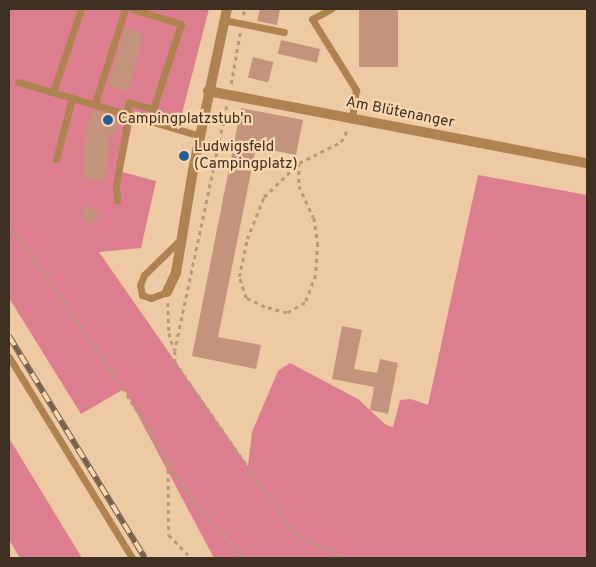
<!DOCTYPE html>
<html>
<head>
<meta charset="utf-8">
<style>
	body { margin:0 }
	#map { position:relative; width:596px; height:567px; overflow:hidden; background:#edcaa3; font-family:Overpass,sans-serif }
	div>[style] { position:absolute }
	.green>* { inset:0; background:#dd7e8e }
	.building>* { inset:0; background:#c2947c; transform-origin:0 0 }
	.path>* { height:2.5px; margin-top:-1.25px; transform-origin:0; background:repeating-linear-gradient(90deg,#b69a7a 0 4px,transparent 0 8px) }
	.service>* { height:7px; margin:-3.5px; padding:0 3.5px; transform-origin:3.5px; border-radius:3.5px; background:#af8350 }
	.minor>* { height:10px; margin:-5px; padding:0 5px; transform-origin:5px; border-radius:5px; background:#af8350 }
	.rail>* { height:5.5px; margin-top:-2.75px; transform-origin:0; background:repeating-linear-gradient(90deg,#fbd7b0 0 11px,#76614b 0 22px); box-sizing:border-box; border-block:1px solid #76614b }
	.dots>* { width:14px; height:14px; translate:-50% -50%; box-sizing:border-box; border:2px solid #fbd7b0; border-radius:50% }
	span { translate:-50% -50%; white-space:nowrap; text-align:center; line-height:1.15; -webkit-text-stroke:4.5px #fbd7b0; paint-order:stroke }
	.street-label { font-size:15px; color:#3f3122 }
	.poi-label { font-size:15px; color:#3f3122 }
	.left { translate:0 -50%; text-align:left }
	.frame { position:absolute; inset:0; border:10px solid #3f3122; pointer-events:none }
</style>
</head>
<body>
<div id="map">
	<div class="green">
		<i style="clip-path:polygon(9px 9px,209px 9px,179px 125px,135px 111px,122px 172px,156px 181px,141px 248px,99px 252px,248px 466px,252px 432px,278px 371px,290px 363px,358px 399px,386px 425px,393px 427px,400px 400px,411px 399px,428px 405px,478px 175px,587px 195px,587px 558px,214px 558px,124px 389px,81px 414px,9px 298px)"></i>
		<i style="clip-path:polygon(9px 438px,82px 558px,20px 558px,9px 540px)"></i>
	</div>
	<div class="building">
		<i style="clip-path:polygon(260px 9px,280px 9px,277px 25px,257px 21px)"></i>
		<i style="left:359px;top:9px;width:39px;height:58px"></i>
		<i style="clip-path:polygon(126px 28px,143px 34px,128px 92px,108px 85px)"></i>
		<i style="left:281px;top:40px;width:40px;height:14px;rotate:13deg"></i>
		<i style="left:253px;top:57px;width:21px;height:21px;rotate:14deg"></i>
		<i style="clip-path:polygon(241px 108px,303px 120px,296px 155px,256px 147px,218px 337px,261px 345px,256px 369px,192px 356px)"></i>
		<i style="clip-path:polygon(93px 110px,120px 118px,115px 133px,110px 132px,105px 180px,83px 178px,87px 125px)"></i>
		<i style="left:91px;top:205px;width:15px;height:12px;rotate:58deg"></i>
		<i style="clip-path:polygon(342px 326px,362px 330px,354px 369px,377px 373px,380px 359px,398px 363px,388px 414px,370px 410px,374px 387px,332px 379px)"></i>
	</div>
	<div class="path">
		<i style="left:243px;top:15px;width:6px;rotate:-72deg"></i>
		<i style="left:231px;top:84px;width:52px;rotate:-80deg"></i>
		<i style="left:227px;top:106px;width:250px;rotate:102deg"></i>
		<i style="left:175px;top:351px;width:11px;rotate:90deg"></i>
		<i style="left:175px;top:362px;width:208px;rotate:55.2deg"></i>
		<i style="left:294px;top:533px;width:57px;rotate:26.1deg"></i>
		<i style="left:299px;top:163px;width:23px;rotate:90deg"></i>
		<i style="left:299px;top:186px;width:35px;rotate:65deg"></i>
		<i style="left:314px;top:218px;width:25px;rotate:81deg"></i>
		<i style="left:318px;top:243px;width:32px;rotate:94deg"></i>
		<i style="left:316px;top:275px;width:30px;rotate:111deg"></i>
		<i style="left:305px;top:303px;width:21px;rotate:151deg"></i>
		<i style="left:287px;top:313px;width:23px;rotate:-165deg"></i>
		<i style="left:265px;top:307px;width:21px;rotate:-155deg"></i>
		<i style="left:246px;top:298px;width:22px;rotate:-108deg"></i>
		<i style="left:239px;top:277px;width:39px;rotate:-78deg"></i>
		<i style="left:247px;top:239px;width:45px;rotate:-68deg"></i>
		<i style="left:264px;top:197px;width:49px;rotate:-44.2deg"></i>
		<i style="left:299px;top:163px;width:47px;rotate:-26.6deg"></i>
		<i style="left:341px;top:142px;width:13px;rotate:-63deg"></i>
		<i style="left:9px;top:222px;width:201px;rotate:55.5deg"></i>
		<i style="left:123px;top:388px;width:131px;rotate:58.1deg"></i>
		<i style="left:192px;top:499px;width:79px;rotate:48.6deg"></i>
		<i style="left:168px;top:303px;width:30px;rotate:88deg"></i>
		<i style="left:169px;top:333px;width:17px;rotate:73deg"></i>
		<i style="left:168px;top:462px;width:73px;rotate:89.2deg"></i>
		<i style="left:169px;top:535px;width:32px;rotate:46deg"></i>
	</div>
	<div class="service">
		<i style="left:331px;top:9px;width:21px;rotate:152deg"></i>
		<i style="left:312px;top:19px;width:84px;rotate:58.2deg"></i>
		<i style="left:356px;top:90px;width:30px;rotate:98deg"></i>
		<i style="left:224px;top:20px;width:61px;rotate:11.3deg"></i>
		<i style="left:18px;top:82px;width:190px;rotate:16.5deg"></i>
		<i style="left:53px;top:92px;width:88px;rotate:-71.4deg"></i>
		<i style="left:95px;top:103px;width:99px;rotate:-72.3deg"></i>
		<i style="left:126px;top:112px;width:10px;rotate:-73deg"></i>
		<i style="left:129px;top:102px;width:25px;rotate:16deg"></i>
		<i style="left:153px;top:109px;width:89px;rotate:-71.8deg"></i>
		<i style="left:181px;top:24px;width:51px;rotate:-163deg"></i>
		<i style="left:56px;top:159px;width:64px;rotate:-75.5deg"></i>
		<i style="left:117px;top:200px;width:15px;rotate:-94deg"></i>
		<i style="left:116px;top:185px;width:73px;rotate:-79.8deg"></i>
		<i style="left:167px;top:292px;width:17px;rotate:159deg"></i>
		<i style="left:151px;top:298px;width:9px;rotate:-162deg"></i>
		<i style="left:142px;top:295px;width:10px;rotate:-101deg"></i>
		<i style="left:140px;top:285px;width:11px;rotate:-68deg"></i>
		<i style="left:144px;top:275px;width:53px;rotate:-44.2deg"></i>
		<i style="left:9px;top:357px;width:236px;rotate:58.5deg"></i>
	</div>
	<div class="minor">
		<i style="left:208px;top:91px;width:386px;rotate:10.8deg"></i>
		<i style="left:167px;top:292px;width:21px;rotate:-65deg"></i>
		<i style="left:176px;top:273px;width:104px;rotate:-80.6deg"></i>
		<i style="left:193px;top:170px;width:165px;rotate:-78.1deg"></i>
	</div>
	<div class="rail">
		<i style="left:9px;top:336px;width:260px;rotate:58.5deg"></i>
	</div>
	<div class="dots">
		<i style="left:108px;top:120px;background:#225f96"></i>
		<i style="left:184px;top:156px;background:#225f96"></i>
	</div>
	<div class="street-label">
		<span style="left:400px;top:113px;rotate:11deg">Am Blütenanger</span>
	</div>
	<div class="poi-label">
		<span class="left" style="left:118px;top:120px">Campingplatzstub'n</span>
		<span class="left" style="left:194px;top:156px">Ludwigsfeld<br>(Campingplatz)</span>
	</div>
	<div class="frame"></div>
</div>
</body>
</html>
